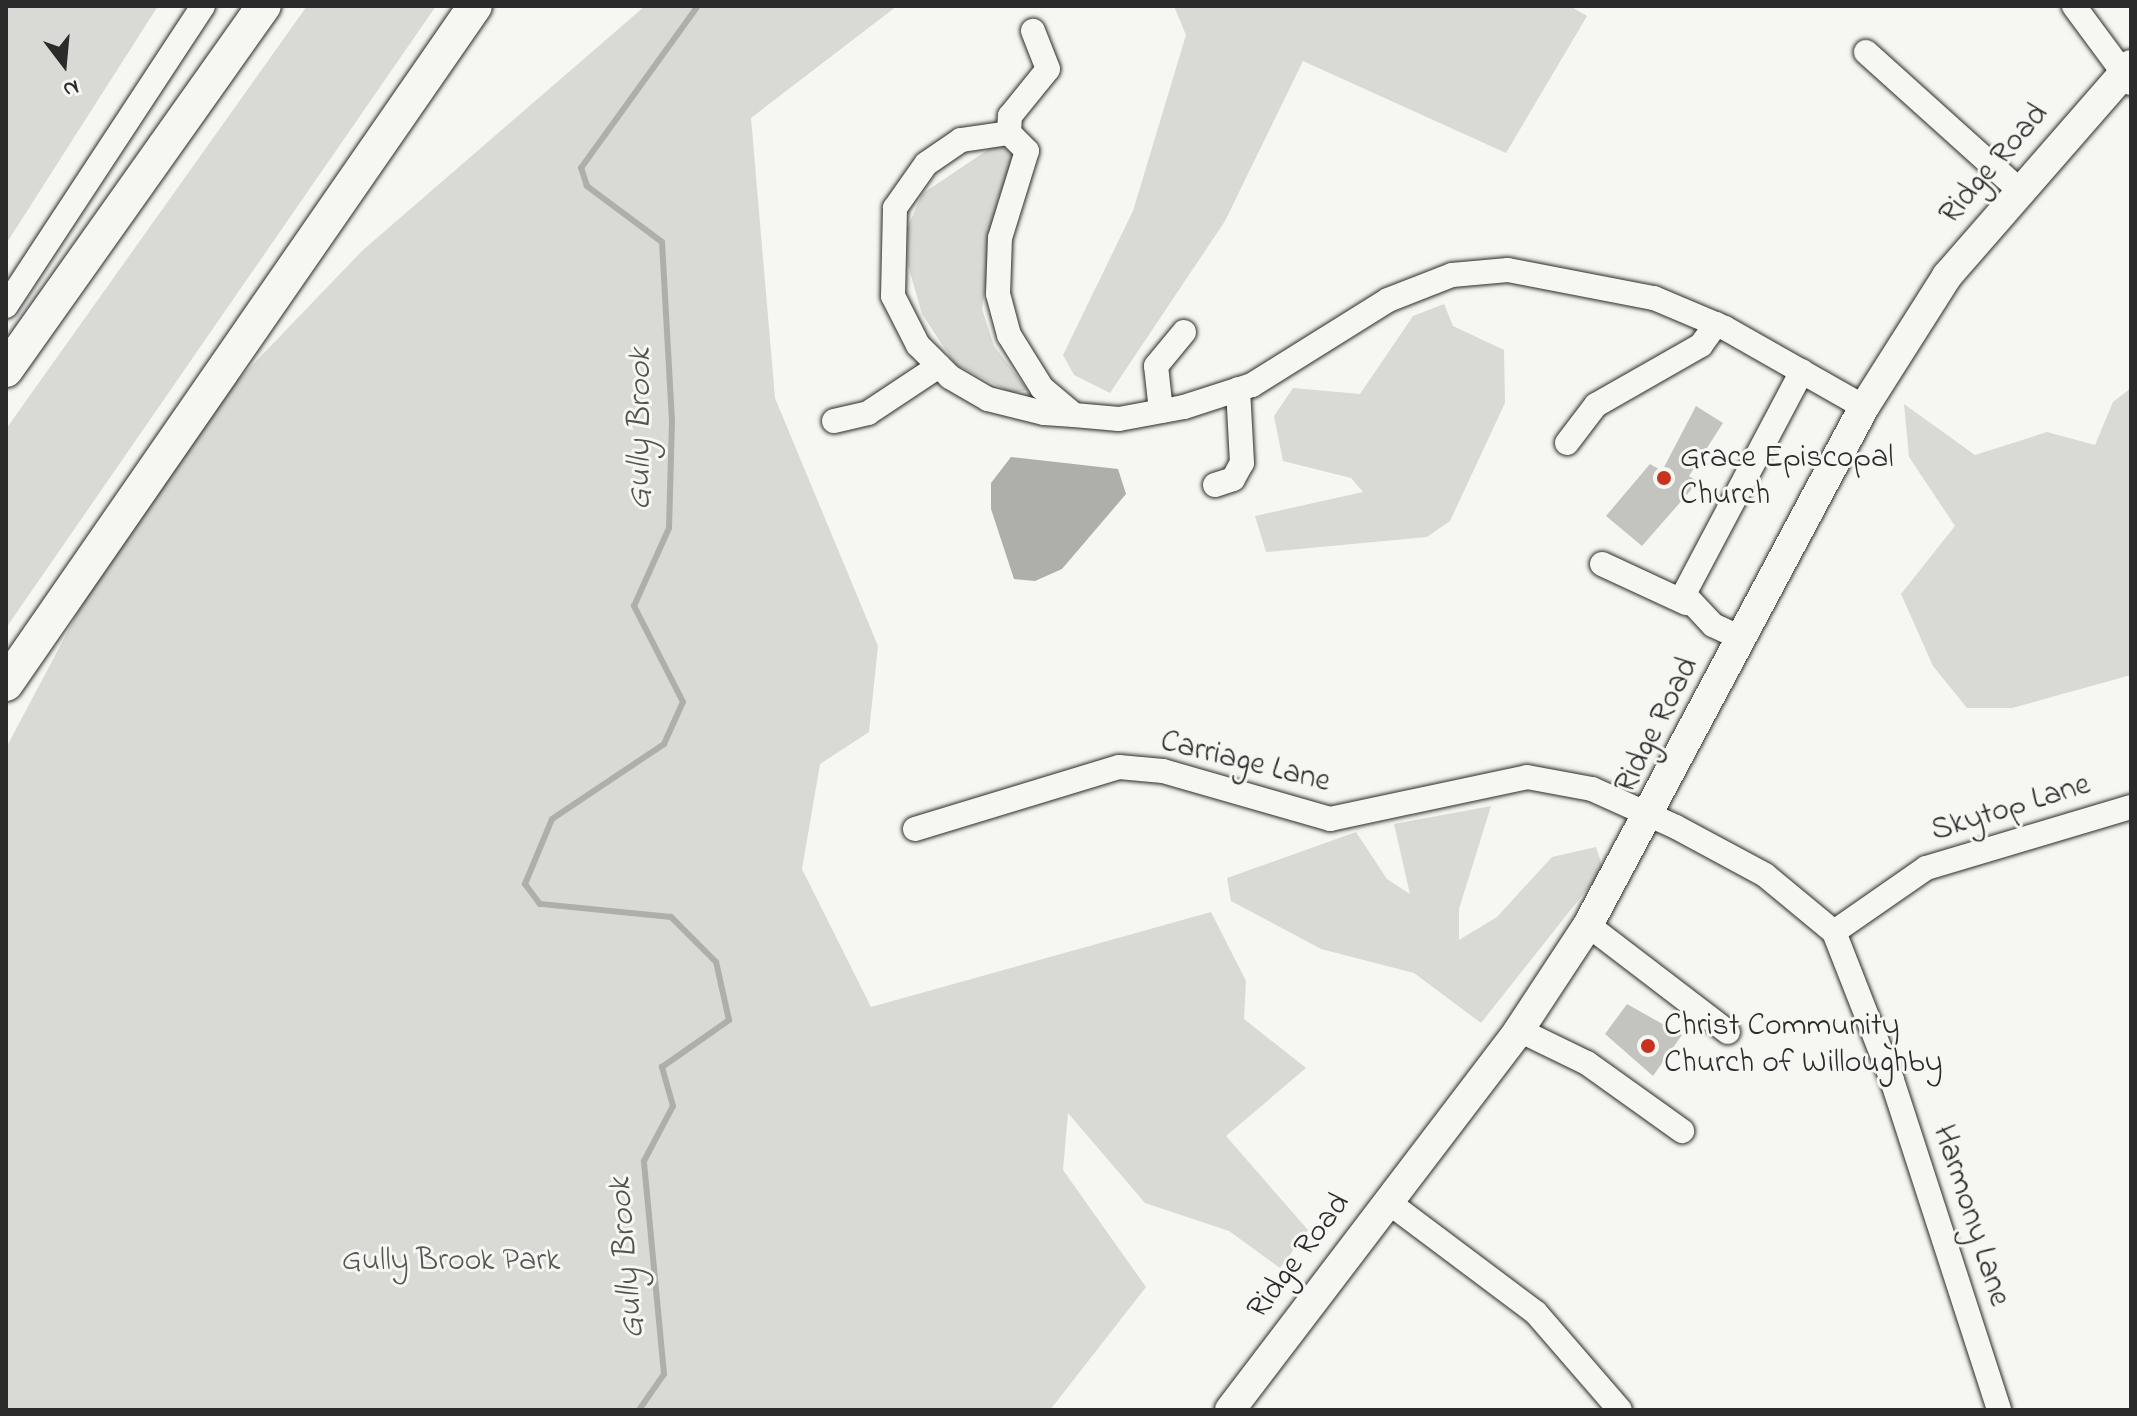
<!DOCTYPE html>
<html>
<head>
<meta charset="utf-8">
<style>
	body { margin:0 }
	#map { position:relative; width:2137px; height:1416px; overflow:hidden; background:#f6f6f2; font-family:"Indie Flower",sans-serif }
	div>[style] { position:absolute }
	.green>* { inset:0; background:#d9d9d5 }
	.water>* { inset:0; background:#aeaeab }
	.stream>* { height:6px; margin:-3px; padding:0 3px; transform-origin:3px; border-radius:3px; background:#aeaeab }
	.building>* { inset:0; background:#c3c3c0 }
	.roads { filter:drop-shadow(0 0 2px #2b2b2b) drop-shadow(0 0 2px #2b2b2b) }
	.minor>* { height:24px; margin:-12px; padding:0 12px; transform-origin:12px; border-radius:12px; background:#f6f6f2 }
	.major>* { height:30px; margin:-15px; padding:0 15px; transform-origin:15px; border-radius:15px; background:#f6f6f2 }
	.highway>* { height:34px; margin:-17px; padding:0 17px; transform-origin:17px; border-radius:17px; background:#f6f6f2 }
	.dots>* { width:22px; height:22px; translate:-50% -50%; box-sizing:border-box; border:4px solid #f6f6f2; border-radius:50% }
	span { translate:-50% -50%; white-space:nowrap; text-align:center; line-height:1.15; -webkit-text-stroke:6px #f6f6f2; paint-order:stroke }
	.street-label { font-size:32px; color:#2b2b2b }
	.poi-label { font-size:32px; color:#2b2b2b }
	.left { translate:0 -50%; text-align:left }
	.park-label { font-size:32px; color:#565656 }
	.water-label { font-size:34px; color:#525251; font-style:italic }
	.frame { position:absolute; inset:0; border:8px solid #2b2b2b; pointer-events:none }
	.north { position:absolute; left:24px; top:24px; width:80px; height:80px; -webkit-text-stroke:6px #f6f6f2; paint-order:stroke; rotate:164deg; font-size:22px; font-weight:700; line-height:32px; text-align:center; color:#2b2b2b }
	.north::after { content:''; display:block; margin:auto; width:28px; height:36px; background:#2b2b2b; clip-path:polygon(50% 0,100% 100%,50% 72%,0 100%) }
</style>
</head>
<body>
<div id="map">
	<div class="green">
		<i style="clip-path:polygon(158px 6px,6px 244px,6px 7px)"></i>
		<i style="clip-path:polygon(307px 6px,436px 6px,6px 628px,6px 429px)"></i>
		<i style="clip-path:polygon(645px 6px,897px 6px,751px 118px,775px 398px,878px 646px,869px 732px,820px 764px,802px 869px,871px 1007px,1211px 912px,1246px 981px,1244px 1019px,1306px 1068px,1226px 1136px,1308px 1230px,1280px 1268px,1229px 1231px,1145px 1203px,1068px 1113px,1063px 1170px,1146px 1287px,1050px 1410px,6px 1410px,6px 748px,156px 465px,363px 250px)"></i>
		<i style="clip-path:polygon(1174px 6px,1570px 6px,1587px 16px,1506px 153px,1303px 61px,1225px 221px,1110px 393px,1074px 375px,1063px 355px,1133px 211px,1186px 35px)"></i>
		<i style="clip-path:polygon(998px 143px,1016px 157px,998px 198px,982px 309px,994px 346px,1028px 390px,1012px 393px,955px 364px,922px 314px,908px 265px,907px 229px,922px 194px)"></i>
		<i style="clip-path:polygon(1444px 304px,1453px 326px,1504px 350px,1505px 403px,1450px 521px,1427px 537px,1266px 552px,1255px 516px,1363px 492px,1351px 478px,1283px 461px,1274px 416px,1293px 388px,1360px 394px,1413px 316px)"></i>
		<i style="clip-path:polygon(2131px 388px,2131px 675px,2012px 708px,1967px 708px,1933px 666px,1901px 594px,1955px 526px,1909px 457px,1904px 404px,1975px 455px,2047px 432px,2095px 445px,2113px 402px)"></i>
		<i style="clip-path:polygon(1491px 806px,1459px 909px,1459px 940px,1497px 917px,1552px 857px,1596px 847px,1603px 869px,1481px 1023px,1414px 973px,1321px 949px,1231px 901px,1227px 878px,1356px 832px,1387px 879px,1410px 894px,1394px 824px)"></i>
	</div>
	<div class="water">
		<i style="clip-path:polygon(1011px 457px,1118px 469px,1126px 494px,1062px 569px,1035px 581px,1014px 579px,991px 509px,991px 483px)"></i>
	</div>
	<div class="stream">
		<i style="left:639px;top:1410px;width:44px;rotate:-55.2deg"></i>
		<i style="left:664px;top:1374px;width:214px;rotate:-95.4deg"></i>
		<i style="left:644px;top:1161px;width:62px;rotate:-62.2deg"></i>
		<i style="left:673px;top:1106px;width:41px;rotate:-105.8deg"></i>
		<i style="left:662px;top:1067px;width:82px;rotate:-35deg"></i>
		<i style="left:729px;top:1020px;width:59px;rotate:-102.6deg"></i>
		<i style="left:716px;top:962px;width:64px;rotate:-135deg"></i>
		<i style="left:671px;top:917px;width:132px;rotate:-174.3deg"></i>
		<i style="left:540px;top:904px;width:25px;rotate:-127deg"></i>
		<i style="left:525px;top:884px;width:70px;rotate:-67.4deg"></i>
		<i style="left:552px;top:819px;width:135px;rotate:-33.8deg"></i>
		<i style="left:664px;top:744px;width:46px;rotate:-65.7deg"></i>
		<i style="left:683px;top:702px;width:108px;rotate:-117deg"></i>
		<i style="left:634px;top:606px;width:85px;rotate:-65.8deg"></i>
		<i style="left:669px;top:528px;width:107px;rotate:-88.4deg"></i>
		<i style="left:672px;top:421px;width:179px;rotate:-93.2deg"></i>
		<i style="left:662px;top:242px;width:94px;rotate:-143.3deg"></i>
		<i style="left:587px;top:186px;width:19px;rotate:-108deg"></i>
		<i style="left:581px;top:168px;width:200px;rotate:-54.2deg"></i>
	</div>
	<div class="building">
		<i style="clip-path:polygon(1696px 406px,1723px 423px,1689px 476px,1698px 482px,1642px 546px,1606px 516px,1650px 464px,1662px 471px)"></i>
		<i style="clip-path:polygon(1627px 1004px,1682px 1035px,1653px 1076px,1605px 1034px)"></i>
	</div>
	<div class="roads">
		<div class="minor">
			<i style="left:2074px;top:6px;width:96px;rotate:53.5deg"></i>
			<i style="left:1866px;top:52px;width:206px;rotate:42deg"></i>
			<i style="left:1009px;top:133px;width:17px;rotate:-87deg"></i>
			<i style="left:1010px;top:116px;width:60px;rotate:-51deg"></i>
			<i style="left:1048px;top:69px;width:41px;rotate:-111.5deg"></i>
			<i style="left:6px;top:306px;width:359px;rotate:-56.7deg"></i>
			<i style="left:1161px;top:411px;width:45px;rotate:-96.3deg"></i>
			<i style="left:1156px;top:366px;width:44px;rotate:-50.5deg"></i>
			<i style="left:1074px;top:415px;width:42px;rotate:-139.8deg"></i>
			<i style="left:1042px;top:388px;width:62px;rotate:-121.9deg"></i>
			<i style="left:1009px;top:335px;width:42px;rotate:-105deg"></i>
			<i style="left:998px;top:294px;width:56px;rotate:-88deg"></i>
			<i style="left:1000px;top:238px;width:91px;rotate:-72.8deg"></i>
			<i style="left:1027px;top:151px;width:25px;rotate:-135deg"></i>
			<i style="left:1009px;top:133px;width:49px;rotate:171.7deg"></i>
			<i style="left:961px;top:140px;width:42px;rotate:145.6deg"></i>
			<i style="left:926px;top:164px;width:54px;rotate:125.2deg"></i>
			<i style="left:895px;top:208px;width:88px;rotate:91.3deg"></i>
			<i style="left:893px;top:296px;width:55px;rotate:63deg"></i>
			<i style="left:918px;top:345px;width:45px;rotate:45deg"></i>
			<i style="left:950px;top:377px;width:44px;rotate:30.1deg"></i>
			<i style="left:988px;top:399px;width:58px;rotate:14deg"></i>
			<i style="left:1044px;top:413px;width:30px;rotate:4deg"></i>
			<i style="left:1074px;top:415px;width:45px;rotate:5.1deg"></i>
			<i style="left:1119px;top:419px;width:66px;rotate:-10.5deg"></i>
			<i style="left:1184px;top:407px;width:71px;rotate:-17.9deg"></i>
			<i style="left:1252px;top:385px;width:160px;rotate:-32deg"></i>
			<i style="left:1388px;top:300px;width:69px;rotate:-21.3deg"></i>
			<i style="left:1452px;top:275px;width:56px;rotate:-5.1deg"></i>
			<i style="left:1508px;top:270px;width:149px;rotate:10.9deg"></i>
			<i style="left:1654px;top:298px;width:77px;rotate:22.9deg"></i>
			<i style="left:1725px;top:328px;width:160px;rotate:29.6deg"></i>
			<i style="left:834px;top:421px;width:35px;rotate:-13deg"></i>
			<i style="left:868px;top:413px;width:85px;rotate:-33.5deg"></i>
			<i style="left:1567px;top:443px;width:48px;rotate:-52.7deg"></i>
			<i style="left:1596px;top:405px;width:121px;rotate:-29.7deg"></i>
			<i style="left:1701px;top:345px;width:26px;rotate:-54deg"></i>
			<i style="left:1215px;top:485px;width:19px;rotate:-18deg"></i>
			<i style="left:1233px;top:479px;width:18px;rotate:-61deg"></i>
			<i style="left:1242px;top:463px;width:74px;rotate:-93.1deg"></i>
			<i style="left:1602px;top:564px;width:93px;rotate:24.9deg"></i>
			<i style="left:1743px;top:639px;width:33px;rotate:-155deg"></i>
			<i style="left:1713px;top:625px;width:42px;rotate:-133.1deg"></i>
			<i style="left:1684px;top:594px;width:252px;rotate:-62.1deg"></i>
			<i style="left:915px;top:829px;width:213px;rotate:-16.9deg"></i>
			<i style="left:1119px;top:767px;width:44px;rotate:5.2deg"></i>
			<i style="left:1163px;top:771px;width:174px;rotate:16deg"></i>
			<i style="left:1330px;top:819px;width:201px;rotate:-12deg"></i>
			<i style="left:1527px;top:777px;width:66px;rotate:10.5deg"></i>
			<i style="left:1592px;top:789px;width:92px;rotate:24.3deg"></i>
			<i style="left:1676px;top:827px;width:101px;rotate:28.3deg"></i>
			<i style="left:1765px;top:875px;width:89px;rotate:39.6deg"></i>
			<i style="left:1834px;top:932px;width:159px;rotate:68.6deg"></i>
			<i style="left:1892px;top:1080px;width:347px;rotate:72deg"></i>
			<i style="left:1588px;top:925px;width:176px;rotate:37.4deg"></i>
			<i style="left:1834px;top:932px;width:112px;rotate:-34.8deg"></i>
			<i style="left:1926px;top:868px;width:214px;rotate:-16.6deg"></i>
			<i style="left:1519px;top:1030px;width:76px;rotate:25.9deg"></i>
			<i style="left:1587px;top:1063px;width:117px;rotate:35.6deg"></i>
			<i style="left:1387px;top:1201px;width:186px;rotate:36.9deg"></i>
			<i style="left:1536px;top:1313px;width:128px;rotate:49.1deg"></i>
		</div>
		<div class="major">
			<i style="left:1230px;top:1410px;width:477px;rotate:-52.7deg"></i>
			<i style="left:1519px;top:1030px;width:126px;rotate:-56.7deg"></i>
			<i style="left:1588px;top:925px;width:587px;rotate:-61.95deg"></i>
			<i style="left:1864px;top:407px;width:155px;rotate:-57.6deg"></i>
			<i style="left:1947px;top:276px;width:280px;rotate:-48.9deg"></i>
		</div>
		<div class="highway">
			<i style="left:6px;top:370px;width:446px;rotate:-54.7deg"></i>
			<i style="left:6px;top:684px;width:824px;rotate:-55.33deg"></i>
		</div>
	</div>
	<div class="dots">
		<i style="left:1664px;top:478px;background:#c8321e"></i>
		<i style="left:1648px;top:1046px;background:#c8321e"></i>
	</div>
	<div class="street-label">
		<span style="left:1995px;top:165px;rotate:-49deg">Ridge Road</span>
		<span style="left:1658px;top:726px;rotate:-63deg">Ridge Road</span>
		<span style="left:1245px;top:763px;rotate:14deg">Carriage Lane</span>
		<span style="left:2011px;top:809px;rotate:-17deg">Skytop Lane</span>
		<span style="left:1970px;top:1216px;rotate:72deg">Harmony Lane</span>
		<span style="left:1300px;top:1257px;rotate:-53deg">Ridge Road</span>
	</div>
	<div class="poi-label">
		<span class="left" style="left:1680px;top:478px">Grace Episcopal<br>Church</span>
		<span class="left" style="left:1664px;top:1046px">Christ Community<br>Church of Willoughby</span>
	</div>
	<div class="park-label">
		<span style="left:451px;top:1262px">Gully Brook Park</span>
	</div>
	<div class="water-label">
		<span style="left:642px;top:429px;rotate:-90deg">Gully Brook</span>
		<span style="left:628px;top:1258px;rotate:-95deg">Gully Brook</span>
	</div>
	<div class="frame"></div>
	<div class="north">N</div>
</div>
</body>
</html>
